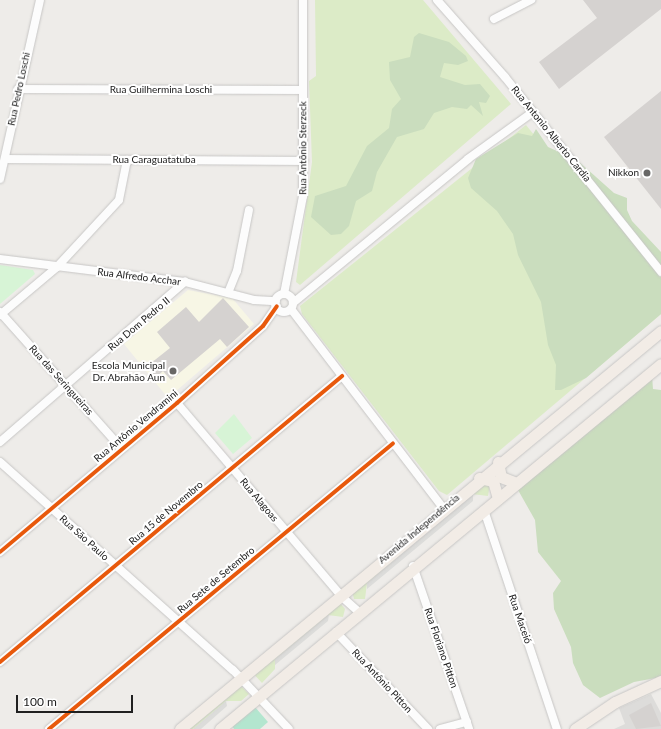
<!DOCTYPE html>
<html>
<head>
<meta charset="utf-8">
<style>
	body { margin:0 }
	#map { position:relative; width:661px; height:729px; overflow:hidden; background:#eeece9; font-family:Lato,sans-serif }
	div>[style] { position:absolute }
	.residential>* { inset:0; background:#dddcda }
	.education>* { inset:0; background:#f7f6e5 }
	.religious>* { inset:0; background:#dcdcda }
	.grass>* { inset:0; background:#dcebc7 }
	.forest>* { inset:0; background:#caddbe }
	.park>* { inset:0; background:#d7f4d6 }
	.pitch>* { inset:0; background:#b3e6cf }
	.building>* { inset:0; background:#d5d2d0 }
	.roads { filter:drop-shadow(0 0 1px #c7c6c5) drop-shadow(0 0 1px #c7c6c5) }
	.minor>* { height:8px; margin:-4px; padding:0 4px; transform-origin:4px; border-radius:4px; background:#fcfcfc }
	.minor>.ring { margin:-4px; padding:0; box-sizing:content-box; background:none; border:8px solid #fcfcfc; border-radius:50% }
	.major>* { height:11px; margin:-5.5px; padding:0 5.5px; transform-origin:5.5px; border-radius:5.5px; background:#f2ece6 }
	.cycleway>* { height:4px; margin:-2px; padding:0 2px; transform-origin:2px; border-radius:2px; background:#e8590c }
	.dots>* { width:11px; height:11px; translate:-50% -50%; box-sizing:border-box; border:2px solid #fff; border-radius:50% }
	span { translate:-50% -50%; white-space:nowrap; text-align:center; line-height:1.15; -webkit-text-stroke:4px #fff; paint-order:stroke }
	.street-label { font-size:10px; color:#202020 }
	.poi-label { font-size:10px; color:#202020 }
	.right { translate:-100% -50%; text-align:right }
	.scale { position:absolute; left:16px; top:695px; width:117px; height:18px; box-sizing:border-box; border:2px solid #202020; border-top:0; padding-left:5px; font-size:12px; line-height:14px; white-space:nowrap; color:#202020; -webkit-text-stroke:3px #fff; paint-order:stroke }
</style>
</head>
<body>
<div id="map">
	<div class="residential">
		<i style="clip-path:polygon(651px 694px,661px 713px,661px 729px,614px 729px,625px 724px,619px 708px)"></i>
	</div>
	<div class="education">
		<i style="clip-path:polygon(188px 290px,232px 298px,254px 324px,168px 398px,124px 344px)"></i>
	</div>
	<div class="religious">
		<i style="clip-path:polygon(473px 494px,473px 501px,367px 589px,367px 583px)"></i>
		<i style="clip-path:polygon(329px 614px,328px 621px,275px 665px,275px 659px)"></i>
		<i style="clip-path:polygon(226px 701px,227px 706px,201px 729px,193px 729px)"></i>
	</div>
	<div class="grass">
		<i style="clip-path:polygon(315px 0,423px 0,511px 104px,300px 285px,296px 282px,312px 162px,309px 81px,316px 76px)"></i>
		<i style="clip-path:polygon(526px 125px,661px 291px,661px 314px,447px 495px,439px 491px,302px 314px,300px 306px)"></i>
		<i style="clip-path:polygon(480px 481px,490px 484px,488px 496px,472px 494px,367px 583px,365px 599px,354px 599px,352px 591px)"></i>
		<i style="clip-path:polygon(340px 603px,345px 609px,343px 617px,328px 615px,275px 659px,275px 669px,262px 683px,252px 672px)"></i>
		<i style="clip-path:polygon(238px 683px,249px 694px,241px 701px,226px 701px,193px 729px,184px 729px)"></i>
	</div>
	<div class="forest">
		<i style="clip-path:polygon(419px 33px,449px 42px,466px 56px,468px 61px,458px 65px,444px 63px,440px 77px,465px 85px,480px 84px,490px 96px,486px 103px,479px 102px,483px 116px,471px 105px,467px 109px,452px 107px,434px 113px,424px 129px,397px 137px,377px 172px,372px 191px,356px 201px,349px 226px,341px 234px,331px 235px,311px 217px,315px 196px,346px 186px,367px 146px,389px 128px,392px 109px,401px 99px,390px 80px,389px 62px,410px 57px,414px 37px)"></i>
		<i style="clip-path:polygon(536px 129px,548px 147px,577px 160px,614px 193px,627px 198px,627px 210px,632px 221px,661px 252px,661px 314px,586px 378px,561px 390px,555px 390px,556px 365px,548px 345px,541px 302px,518px 255px,513px 234px,497px 211px,471px 188px,468px 178px,476px 159px,518px 133px,532px 136px)"></i>
		<i style="clip-path:polygon(652px 376px,653px 389px,661px 390px,661px 677px,634px 682px,600px 698px,583px 685px,573px 663px,571px 647px,554px 609px,553px 593px,561px 581px,538px 552px,535px 520px,518px 490px)"></i>
	</div>
	<div class="park">
		<i style="clip-path:polygon(0 265px,33px 270px,35px 274px,0 304px)"></i>
		<i style="clip-path:polygon(234px 414px,252px 438px,233px 454px,215px 433px)"></i>
	</div>
	<div class="pitch">
		<i style="clip-path:polygon(255px 707px,268px 722px,260px 729px,234px 729px,232px 726px)"></i>
	</div>
	<div class="building">
		<i style="clip-path:polygon(583px 0,661px 0,661px 9px,559px 89px,539px 62px,597px 18px)"></i>
		<i style="clip-path:polygon(661px 91px,661px 209px,604px 137px)"></i>
		<i style="clip-path:polygon(223px 298px,249px 327px,227px 347px,220px 339px,171px 380px,163px 371px,155px 378px,146px 367px,170px 348px,157px 332px,186px 307px,199px 322px)"></i>
		<i style="clip-path:polygon(651px 703px,661px 726px,636px 729px,629px 715px)"></i>
	</div>
	<div class="roads">
		<div class="minor">
			<i style="left:437px;top:0;width:103px;rotate:48.6deg"></i>
			<i style="left:505px;top:77px;width:250px;rotate:51.3deg"></i>
			<i style="left:494px;top:19px;width:42px;rotate:-27.2deg"></i>
			<i style="left:18px;top:89px;width:285px;rotate:0.2deg"></i>
			<i style="left:5px;top:159px;width:299px;rotate:0.4deg"></i>
			<i style="left:0;top:179px;width:183px;rotate:-77.4deg"></i>
			<i style="left:0;top:259px;width:186px;rotate:7.1deg"></i>
			<i style="left:185px;top:282px;width:71px;rotate:14.6deg"></i>
			<i style="left:254px;top:300px;width:22px;rotate:3deg"></i>
			<i style="left:228px;top:293px;width:24px;rotate:-68deg"></i>
			<i style="left:237px;top:271px;width:62px;rotate:-78.9deg"></i>
			<i style="left:284px;top:294px;width:100px;rotate:-79deg"></i>
			<i style="left:303px;top:196px;width:196px;rotate:-90deg"></i>
			<i class="ring" style="left:275px;top:294px;width:10px;height:10px"></i>
			<i style="left:293px;top:303px;width:227px;rotate:-39.4deg"></i>
			<i style="left:468px;top:159px;width:80px;rotate:-35.9deg"></i>
			<i style="left:291px;top:309px;width:250px;rotate:52.6deg"></i>
			<i style="left:0;top:312px;width:183px;rotate:48.3deg"></i>
			<i style="left:0;top:315px;width:75px;rotate:-40.1deg"></i>
			<i style="left:57px;top:267px;width:91px;rotate:-47.2deg"></i>
			<i style="left:119px;top:200px;width:41px;rotate:-78.7deg"></i>
			<i style="left:177px;top:403px;width:253px;rotate:49.6deg"></i>
			<i style="left:341px;top:596px;width:24px;rotate:42deg"></i>
			<i style="left:0;top:442px;width:245px;rotate:-40.9deg"></i>
			<i style="left:0;top:462px;width:312px;rotate:41.8deg"></i>
			<i style="left:233px;top:670px;width:81px;rotate:46.5deg"></i>
			<i style="left:484px;top:510px;width:231px;rotate:71.6deg"></i>
			<i style="left:0;top:552px;width:231px;rotate:-40.1deg"></i>
			<i style="left:177px;top:403px;width:115px;rotate:-41.8deg"></i>
			<i style="left:263px;top:326px;width:24px;rotate:-55deg"></i>
			<i style="left:413px;top:566px;width:172px;rotate:71deg"></i>
			<i style="left:336px;top:632px;width:134px;rotate:46.5deg"></i>
			<i style="left:0;top:662px;width:446px;rotate:-39.9deg"></i>
			<i style="left:49px;top:729px;width:447px;rotate:-39.7deg"></i>
			<i style="left:440px;top:729px;width:28px;rotate:-15deg"></i>
		</div>
		<div class="major">
			<i style="left:498px;top:462px;width:15px;rotate:79deg"></i>
			<i style="left:501px;top:477px;width:17px;rotate:21deg"></i>
			<i style="left:479px;top:478px;width:14px;rotate:12deg"></i>
			<i style="left:493px;top:481px;width:18px;rotate:74deg"></i>
			<i style="left:180px;top:729px;width:624px;rotate:-39.61deg"></i>
			<i style="left:220px;top:729px;width:572px;rotate:-39.61deg"></i>
			<i style="left:575px;top:729px;width:48px;rotate:-34deg"></i>
			<i style="left:615px;top:702px;width:51px;rotate:-24.5deg"></i>
		</div>
	</div>
	<div class="cycleway">
		<i style="left:0;top:552px;width:231px;rotate:-40.1deg"></i>
		<i style="left:177px;top:403px;width:115px;rotate:-41.8deg"></i>
		<i style="left:263px;top:326px;width:24px;rotate:-55deg"></i>
		<i style="left:0;top:662px;width:446px;rotate:-39.9deg"></i>
		<i style="left:49px;top:729px;width:447px;rotate:-39.7deg"></i>
	</div>
	<div class="dots">
		<i style="left:647px;top:173px;background:#686766"></i>
		<i style="left:173px;top:371px;background:#686766"></i>
	</div>
	<div class="street-label">
		<span style="left:19px;top:89px;rotate:-78deg">Rua Pedro Loschi</span>
		<span style="left:161px;top:90px">Rua Guilhermina Loschi</span>
		<span style="left:551px;top:134px;rotate:51deg">Rua Antonio Alberto Cardia</span>
		<span style="left:303px;top:148px;rotate:-90deg">Rua Antônio Sterzeck</span>
		<span style="left:154px;top:160px">Rua Caraguatatuba</span>
		<span style="left:139px;top:277px;rotate:7deg">Rua Alfredo Acchar</span>
		<span style="left:139px;top:324px;rotate:-40deg">Rua Dom Pedro II</span>
		<span style="left:61px;top:380px;rotate:48deg">Rua das Seringueiras</span>
		<span style="left:136px;top:426px;rotate:-40deg">Rua Antônio Vendramini</span>
		<span style="left:259px;top:500px;rotate:50deg">Rua Alagoas</span>
		<span style="left:166px;top:513px;rotate:-40deg">Rua 15 de Novembro</span>
		<span style="left:419px;top:529px;rotate:-40deg">Avenida Independência</span>
		<span style="left:84px;top:538px;rotate:42deg">Rua São Paulo</span>
		<span style="left:216px;top:580px;rotate:-40deg">Rua Sete de Setembro</span>
		<span style="left:520px;top:619px;rotate:71deg">Rua Maceió</span>
		<span style="left:441px;top:648px;rotate:71deg">Rua Floriano Pitton</span>
		<span style="left:382px;top:681px;rotate:47deg">Rua Antônio Pitton</span>
	</div>
	<div class="poi-label">
		<span class="right" style="left:639px;top:173px">Nikkon</span>
		<span class="right" style="left:165px;top:371px">Escola Municipal<br>Dr. Abrahão Aun</span>
	</div>
	<div class="scale">100 m</div>
</div>
</body>
</html>
